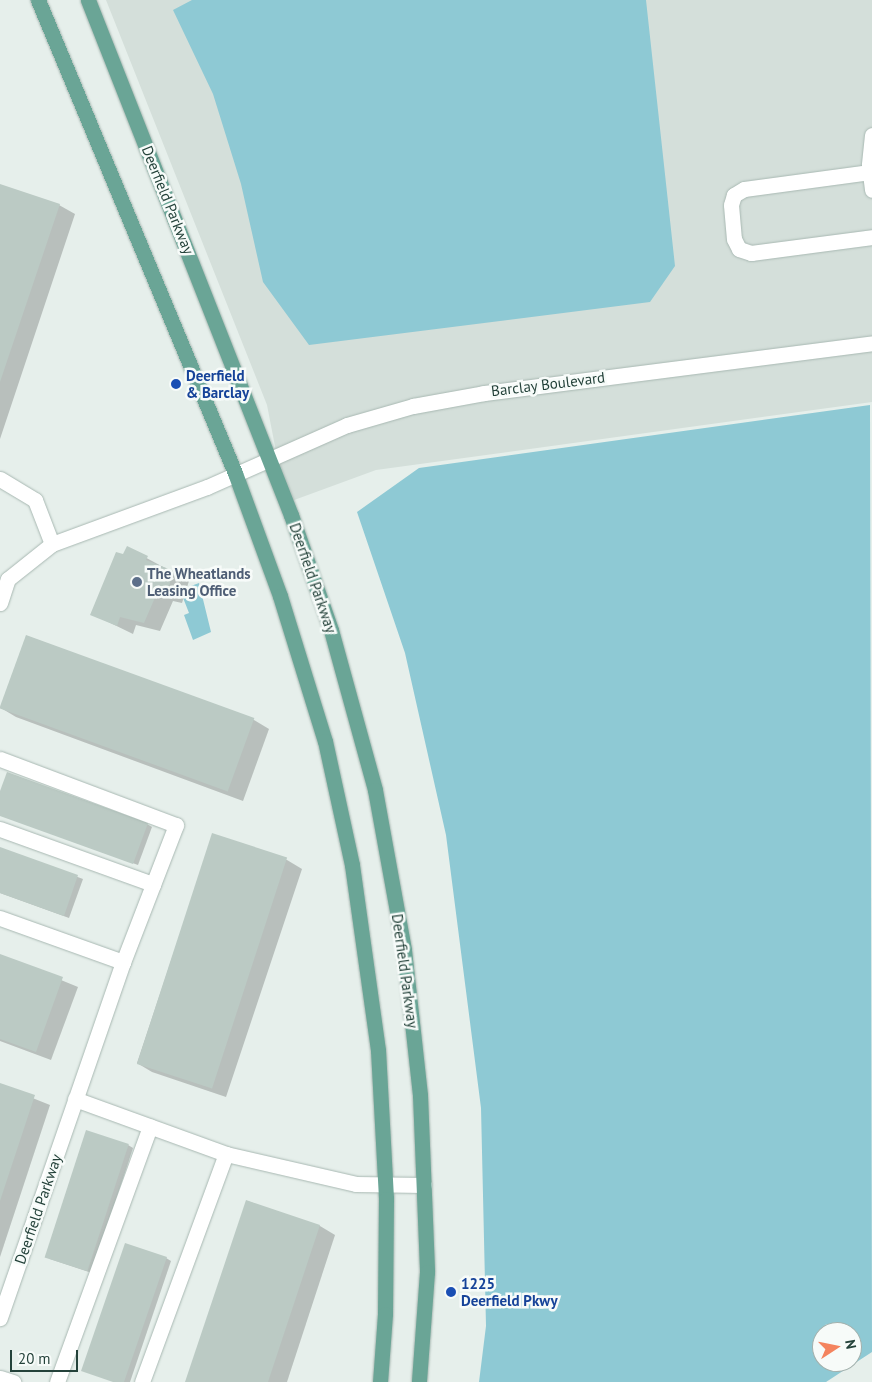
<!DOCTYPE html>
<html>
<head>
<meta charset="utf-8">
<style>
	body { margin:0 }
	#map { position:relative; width:872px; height:1382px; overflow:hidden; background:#e6efeb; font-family:"PT Sans",sans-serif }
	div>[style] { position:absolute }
	.built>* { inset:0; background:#d4dfda }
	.water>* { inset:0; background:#8ec9d4 }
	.shadow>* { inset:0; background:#0003 }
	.building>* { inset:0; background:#bbcac4; transform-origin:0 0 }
	.roads { filter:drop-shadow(0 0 1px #a8b8b2) drop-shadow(0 0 1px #a8b8b2) }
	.minor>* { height:15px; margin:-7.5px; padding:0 7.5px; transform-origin:7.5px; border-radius:7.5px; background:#fff }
	.major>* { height:15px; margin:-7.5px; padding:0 7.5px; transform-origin:7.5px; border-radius:7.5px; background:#6aa596 }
	.dots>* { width:14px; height:14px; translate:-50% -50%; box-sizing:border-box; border:2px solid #f7fbf9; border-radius:50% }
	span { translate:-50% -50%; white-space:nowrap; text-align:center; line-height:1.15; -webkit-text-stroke:5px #f7fbf9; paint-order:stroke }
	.street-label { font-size:15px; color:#24423a }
	.transit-label { font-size:15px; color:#164399; font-weight:700 }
	.left { translate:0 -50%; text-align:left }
	.service-label { font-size:15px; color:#4e5e75; font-weight:700 }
	.north { position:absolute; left:812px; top:1322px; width:50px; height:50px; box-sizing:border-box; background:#f7fbf9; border:1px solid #a3b1ad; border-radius:50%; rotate:79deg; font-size:14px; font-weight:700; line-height:20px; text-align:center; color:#24423a }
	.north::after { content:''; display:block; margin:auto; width:18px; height:22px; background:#f4845f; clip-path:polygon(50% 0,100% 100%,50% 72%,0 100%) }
	.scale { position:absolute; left:10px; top:1350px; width:68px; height:22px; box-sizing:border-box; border:2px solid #24423a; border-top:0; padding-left:6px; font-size:15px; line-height:18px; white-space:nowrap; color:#24423a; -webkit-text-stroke:4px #f7fbf9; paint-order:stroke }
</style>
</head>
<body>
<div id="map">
	<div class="built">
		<i style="clip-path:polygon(106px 0,872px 0,872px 402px,376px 470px,286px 503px,267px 405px)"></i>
	</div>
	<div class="water">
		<i style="clip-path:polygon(192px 0,646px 0,675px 266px,650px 302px,309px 345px,263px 282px,241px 184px,213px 94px,173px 10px)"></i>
		<i style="clip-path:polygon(evenodd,870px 405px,872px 1352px,826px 1382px,479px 1382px,486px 1326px,481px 1108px,446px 835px,405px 653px,357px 512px,419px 468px,870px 405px,822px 1332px,852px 1332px,852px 1362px,822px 1362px,822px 1332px)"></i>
		<i style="clip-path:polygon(199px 583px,211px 632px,193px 640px,184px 615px,189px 613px,180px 590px)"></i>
	</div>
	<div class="shadow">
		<i style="clip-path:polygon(0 185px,59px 205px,75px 214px,0 439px)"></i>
		<i style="clip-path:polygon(128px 548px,189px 581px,182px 603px,173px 601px,160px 631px,136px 625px,133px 634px,92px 614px)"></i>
		<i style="clip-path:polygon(27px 636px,254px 720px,269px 729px,243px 801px,16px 717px,1px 708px)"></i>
		<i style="clip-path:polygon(0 795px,147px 824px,152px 827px,138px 865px,0 815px)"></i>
		<i style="clip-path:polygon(213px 835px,287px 860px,302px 869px,226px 1097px,152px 1072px,137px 1063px)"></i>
		<i style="clip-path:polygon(0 848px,83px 879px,69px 918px,0 893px)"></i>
		<i style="clip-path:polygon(0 955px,78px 987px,51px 1060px,0 1041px)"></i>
		<i style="clip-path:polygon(0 1085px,50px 1105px,0 1257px)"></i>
		<i style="clip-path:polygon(128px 1145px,133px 1148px,92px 1273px,50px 1259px)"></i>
		<i style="clip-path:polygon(247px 1201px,320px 1226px,335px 1235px,287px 1382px,186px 1382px)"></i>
		<i style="clip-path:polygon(166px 1258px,171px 1261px,130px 1382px,113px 1382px)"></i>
	</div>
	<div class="building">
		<i style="clip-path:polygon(0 184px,60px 204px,0 382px)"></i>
		<i style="clip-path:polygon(127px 546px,148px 556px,146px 560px,174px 571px,166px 595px,157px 593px,144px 623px,120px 617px,117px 626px,90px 615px,116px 552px,123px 554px)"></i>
		<i style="left:26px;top:635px;width:243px;height:78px;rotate:20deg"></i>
		<i style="clip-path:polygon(7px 772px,148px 823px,133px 864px,0 816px,0 791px)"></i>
		<i style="left:212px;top:833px;width:79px;height:243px;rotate:18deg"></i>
		<i style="clip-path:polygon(0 847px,78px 875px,64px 916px,0 893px)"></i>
		<i style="clip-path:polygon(0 954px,63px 977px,36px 1052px,0 1039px)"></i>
		<i style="clip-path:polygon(0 1083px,35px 1095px,0 1201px)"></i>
		<i style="left:86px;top:1130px;width:45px;height:134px;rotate:18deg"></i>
		<i style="clip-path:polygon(246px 1200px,320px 1225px,268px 1382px,185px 1382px)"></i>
		<i style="clip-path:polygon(125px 1243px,167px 1257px,124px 1382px,113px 1382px,81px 1371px)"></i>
	</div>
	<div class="roads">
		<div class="minor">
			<i style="left:872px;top:135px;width:30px;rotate:96deg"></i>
			<i style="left:869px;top:165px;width:25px;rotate:83deg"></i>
			<i style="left:870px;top:172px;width:127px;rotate:172.3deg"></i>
			<i style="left:744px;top:189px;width:12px;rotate:149deg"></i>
			<i style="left:734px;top:195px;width:10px;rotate:107deg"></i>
			<i style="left:731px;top:205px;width:34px;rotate:85deg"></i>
			<i style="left:734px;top:239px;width:11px;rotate:63deg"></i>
			<i style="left:739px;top:249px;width:13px;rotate:18deg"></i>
			<i style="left:751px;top:253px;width:122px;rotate:-7.5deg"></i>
			<i style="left:0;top:479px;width:41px;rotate:31deg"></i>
			<i style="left:35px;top:500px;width:47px;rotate:68.9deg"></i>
			<i style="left:0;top:603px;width:25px;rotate:-72deg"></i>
			<i style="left:8px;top:579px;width:56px;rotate:-38.5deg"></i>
			<i style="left:52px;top:544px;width:165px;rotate:-20.2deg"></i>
			<i style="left:207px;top:487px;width:153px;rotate:-23.9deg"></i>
			<i style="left:347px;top:425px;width:69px;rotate:-16.1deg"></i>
			<i style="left:413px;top:406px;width:72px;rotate:-10.4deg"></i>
			<i style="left:484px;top:393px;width:391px;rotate:-7.3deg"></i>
			<i style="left:0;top:759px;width:188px;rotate:20.6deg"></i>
			<i style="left:176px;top:825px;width:147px;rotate:111.1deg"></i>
			<i style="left:123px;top:962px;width:377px;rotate:109.1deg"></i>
			<i style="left:0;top:829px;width:163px;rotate:19.8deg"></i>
			<i style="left:0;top:918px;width:131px;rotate:19.7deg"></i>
			<i style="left:75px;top:1099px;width:161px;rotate:20deg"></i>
			<i style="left:226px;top:1154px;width:133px;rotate:13deg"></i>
			<i style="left:356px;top:1184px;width:68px;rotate:0.8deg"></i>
			<i style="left:0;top:1378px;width:14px;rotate:17deg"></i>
			<i style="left:57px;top:1382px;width:272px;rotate:-70deg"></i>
			<i style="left:142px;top:1382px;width:243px;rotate:-69.8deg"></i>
		</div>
		<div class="major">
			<i style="left:38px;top:0;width:512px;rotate:67.39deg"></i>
			<i style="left:235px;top:473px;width:131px;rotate:69.9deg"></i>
			<i style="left:280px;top:596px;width:152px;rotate:72.8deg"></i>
			<i style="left:325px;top:741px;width:127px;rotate:77.7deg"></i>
			<i style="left:352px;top:865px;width:187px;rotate:82deg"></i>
			<i style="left:378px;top:1050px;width:149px;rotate:86.9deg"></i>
			<i style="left:386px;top:1199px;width:115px;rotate:90.5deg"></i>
			<i style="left:385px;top:1314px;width:68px;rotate:94.2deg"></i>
			<i style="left:88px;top:0;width:554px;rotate:68.49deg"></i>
			<i style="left:291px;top:515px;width:122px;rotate:70.8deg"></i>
			<i style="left:331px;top:630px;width:166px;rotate:74.6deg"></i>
			<i style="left:375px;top:790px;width:163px;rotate:79.7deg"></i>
			<i style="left:404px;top:950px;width:146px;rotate:83.7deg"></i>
			<i style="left:420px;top:1095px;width:177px;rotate:87.7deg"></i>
			<i style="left:427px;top:1272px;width:110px;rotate:94.2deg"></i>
		</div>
	</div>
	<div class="dots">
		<i style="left:176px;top:384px;background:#1a4fb4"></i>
		<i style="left:137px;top:582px;background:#5c6f8a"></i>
		<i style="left:451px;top:1292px;background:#1a4fb4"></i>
	</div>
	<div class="street-label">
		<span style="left:168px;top:200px;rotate:68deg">Deerfield Parkway</span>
		<span style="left:548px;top:384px;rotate:-7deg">Barclay Boulevard</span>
		<span style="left:313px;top:578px;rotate:71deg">Deerfield Parkway</span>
		<span style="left:405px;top:971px;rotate:82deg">Deerfield Parkway</span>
		<span style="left:38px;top:1209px;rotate:-71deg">Deerfield Parkway</span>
	</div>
	<div class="transit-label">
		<span class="left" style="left:186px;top:384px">Deerfield<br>&amp; Barclay</span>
		<span class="left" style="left:461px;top:1292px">1225<br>Deerfield Pkwy</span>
	</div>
	<div class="service-label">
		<span class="left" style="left:147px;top:582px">The Wheatlands<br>Leasing Office</span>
	</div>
	<div class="north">N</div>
	<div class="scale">20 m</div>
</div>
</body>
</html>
